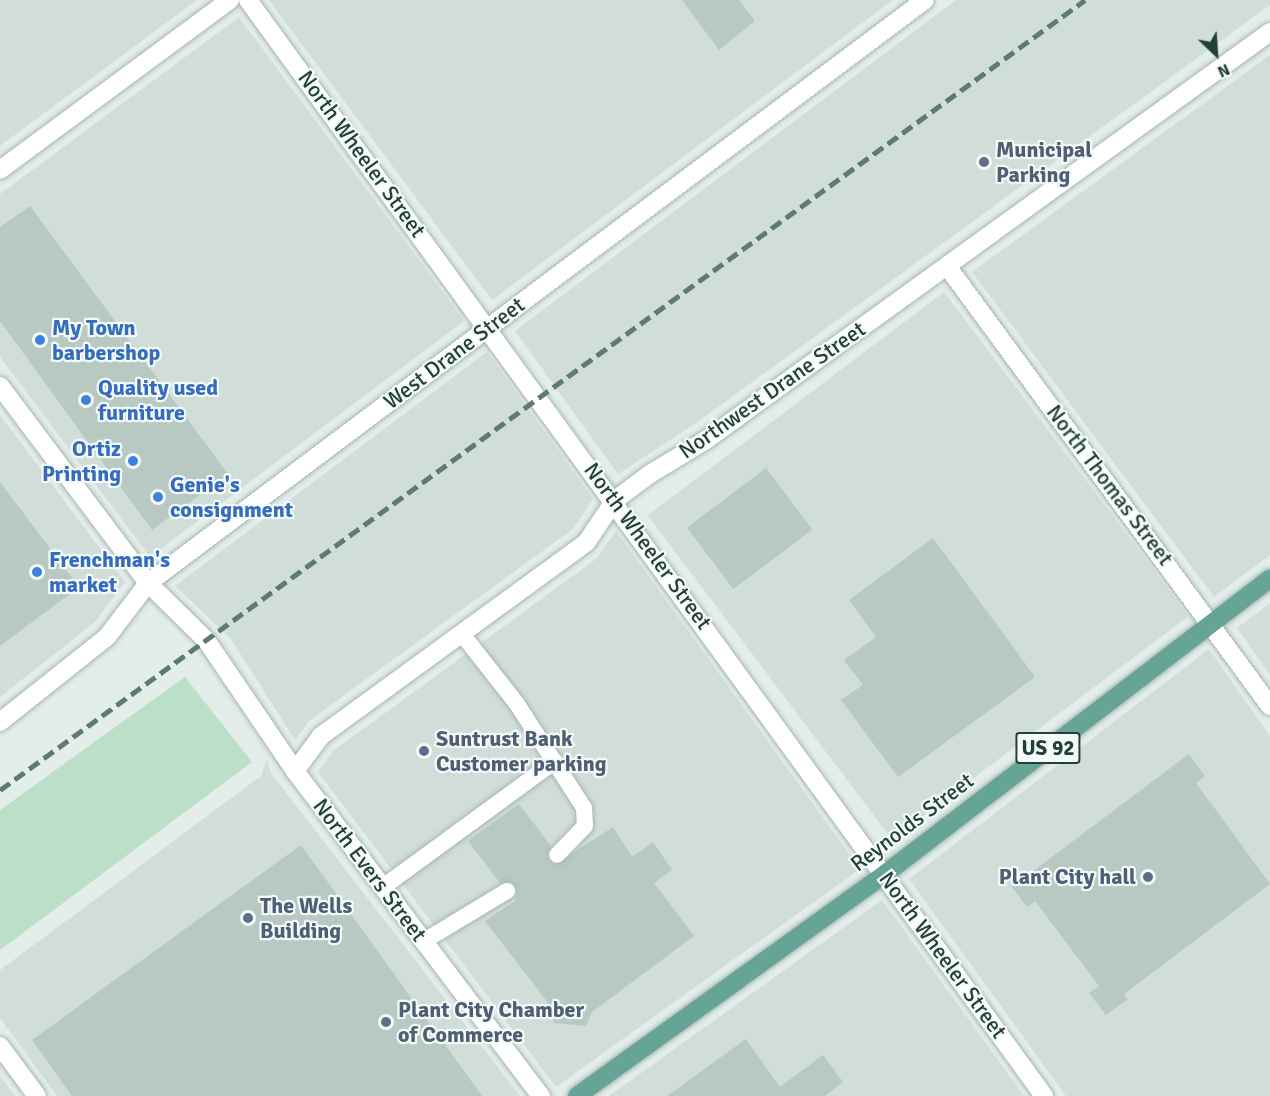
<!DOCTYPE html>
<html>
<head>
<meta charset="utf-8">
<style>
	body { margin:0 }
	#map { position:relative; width:1270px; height:1096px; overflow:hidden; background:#e3ede9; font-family:Signika,sans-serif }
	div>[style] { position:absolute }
	.built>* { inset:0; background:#d1ddd8; transform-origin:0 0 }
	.green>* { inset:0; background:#bbdfc7 }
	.building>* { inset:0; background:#b8c8c2; transform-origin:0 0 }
	.roads { filter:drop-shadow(0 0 2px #a5b6b1) drop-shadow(0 0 2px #a5b6b1) }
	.lane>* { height:16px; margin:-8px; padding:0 8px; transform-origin:8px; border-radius:8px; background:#fff }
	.street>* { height:18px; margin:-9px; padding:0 9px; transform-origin:9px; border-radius:9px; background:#fff }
	.secondary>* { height:18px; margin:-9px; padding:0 9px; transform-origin:9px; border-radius:9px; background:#fff }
	.primary>* { height:18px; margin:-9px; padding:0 9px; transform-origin:9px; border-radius:9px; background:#66a497 }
	.rail>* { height:4.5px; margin-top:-2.25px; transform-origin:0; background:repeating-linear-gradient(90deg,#5d7b74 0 12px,transparent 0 18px) }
	.dots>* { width:16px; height:16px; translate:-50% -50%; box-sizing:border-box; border:3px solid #f4faf7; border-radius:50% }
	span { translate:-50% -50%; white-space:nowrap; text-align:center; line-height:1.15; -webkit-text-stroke:4.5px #f4faf7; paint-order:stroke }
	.shield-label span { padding:2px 4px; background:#f4faf7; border:2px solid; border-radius:4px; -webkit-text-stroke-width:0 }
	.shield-label { font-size:21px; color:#224039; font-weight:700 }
	.service-label { font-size:22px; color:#4e5e75; font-weight:700 }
	.left { translate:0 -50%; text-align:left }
	.right { translate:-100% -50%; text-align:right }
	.street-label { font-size:22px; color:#224039 }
	.shop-label { font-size:22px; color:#366cbe; font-weight:700 }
	.north { position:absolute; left:1186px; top:24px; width:60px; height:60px; -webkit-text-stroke:4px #f4faf7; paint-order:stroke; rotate:155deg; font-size:16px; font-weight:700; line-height:24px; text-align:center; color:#224039 }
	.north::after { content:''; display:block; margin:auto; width:21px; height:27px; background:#224039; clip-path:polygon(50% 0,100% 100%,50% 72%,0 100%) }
</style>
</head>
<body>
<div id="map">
	<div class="built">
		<i style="clip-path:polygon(0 0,197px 0,0 146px)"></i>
		<i style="clip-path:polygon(269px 0,893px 0,492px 300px)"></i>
		<i style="clip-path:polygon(956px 0,1270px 0,1270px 5px,696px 423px,618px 474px,515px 331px)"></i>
		<i style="clip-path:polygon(239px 17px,464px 321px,150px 557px,0 357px,0 194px)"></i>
		<i style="clip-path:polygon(1270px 55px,1270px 555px,1214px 597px,972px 272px)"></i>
		<i style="left:944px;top:292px;width:406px;height:371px;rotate:53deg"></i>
		<i style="clip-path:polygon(487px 352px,593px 499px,573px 529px,310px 720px,295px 740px,231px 639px,175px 586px)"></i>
		<i style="clip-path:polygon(0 415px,125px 582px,95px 622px,0 697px)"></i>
		<i style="clip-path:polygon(616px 531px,860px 869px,556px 1087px,318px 772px,333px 751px,596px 559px)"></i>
		<i style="clip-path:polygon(1270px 603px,1270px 675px,1237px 628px)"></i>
		<i style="clip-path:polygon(1209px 649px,1270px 736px,1270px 1096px,1066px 1096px,909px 879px)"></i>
		<i style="clip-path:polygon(267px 759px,271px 773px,520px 1096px,57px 1096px,0 1018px,0 970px,261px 776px)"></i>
		<i style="clip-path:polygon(882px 900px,1024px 1096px,609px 1096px)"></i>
		<i style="clip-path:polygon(0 1076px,15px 1096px,0 1096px)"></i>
	</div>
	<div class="green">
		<i style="clip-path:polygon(185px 677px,252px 762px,0 950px,0 810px)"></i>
	</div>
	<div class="building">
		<i style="clip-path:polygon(682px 0,739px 0,755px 21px,719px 50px)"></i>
		<i style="clip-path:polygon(30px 206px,228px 474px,152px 530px,0 321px,0 227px)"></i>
		<i style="left:766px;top:468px;width:77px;height:99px;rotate:53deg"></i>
		<i style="clip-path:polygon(0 482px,79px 587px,0 646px)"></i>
		<i style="clip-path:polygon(933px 538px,1035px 677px,898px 777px,841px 700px,863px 685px,844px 660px,876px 637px,849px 600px)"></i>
		<i style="clip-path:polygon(1189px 754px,1205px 776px,1196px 783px,1270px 884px,1124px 994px,1128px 999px,1106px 1015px,1089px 993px,1099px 986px,1035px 901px,1027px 907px,1012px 887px)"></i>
		<i style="clip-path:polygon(519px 804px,551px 846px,547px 857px,554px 865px,613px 827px,632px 857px,653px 842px,672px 870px,654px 883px,694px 936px,592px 1012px,586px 1026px,554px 1023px,552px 1008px,485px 921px,515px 901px,517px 890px,512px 882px,500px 883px,468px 841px)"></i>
		<i style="clip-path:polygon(301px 845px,482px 1096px,72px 1096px,32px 1040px)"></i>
		<i style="clip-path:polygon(746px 1039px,780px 1087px,823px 1055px,843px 1082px,825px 1096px,667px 1096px)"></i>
	</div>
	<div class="roads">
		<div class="lane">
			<i style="left:462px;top:634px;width:89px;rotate:51.8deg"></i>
			<i style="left:517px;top:704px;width:124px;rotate:57.2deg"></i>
			<i style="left:584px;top:808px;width:18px;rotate:87deg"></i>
			<i style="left:585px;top:826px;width:40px;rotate:134deg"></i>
			<i style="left:383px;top:887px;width:213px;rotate:-36.2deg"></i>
			<i style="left:424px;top:941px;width:97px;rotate:-31.1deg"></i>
		</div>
		<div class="street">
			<i style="left:947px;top:266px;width:546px;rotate:53.72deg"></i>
			<i style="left:0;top:386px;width:246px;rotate:53.1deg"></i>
			<i style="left:148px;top:583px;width:81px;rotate:44.5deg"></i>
			<i style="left:206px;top:640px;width:158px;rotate:55.8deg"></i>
			<i style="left:295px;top:771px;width:408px;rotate:52.9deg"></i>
			<i style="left:0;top:722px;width:137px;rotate:-38.5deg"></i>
			<i style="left:107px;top:637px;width:68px;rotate:-52.8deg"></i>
			<i style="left:148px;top:583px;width:971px;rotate:-36.88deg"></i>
			<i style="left:295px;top:771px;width:44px;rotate:-53.4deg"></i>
			<i style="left:321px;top:736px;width:328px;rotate:-36.1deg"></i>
			<i style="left:586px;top:543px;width:52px;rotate:-56deg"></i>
			<i style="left:615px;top:500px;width:44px;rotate:-36.6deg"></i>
			<i style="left:650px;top:474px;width:66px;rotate:-31.3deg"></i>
			<i style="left:706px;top:440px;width:696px;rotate:-35.88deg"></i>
		</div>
		<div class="secondary">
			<i style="left:248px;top:0;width:1355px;rotate:54.01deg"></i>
			<i style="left:0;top:170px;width:286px;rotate:-36.5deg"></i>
			<i style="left:0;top:1046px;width:62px;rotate:53.5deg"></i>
		</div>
		<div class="primary">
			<i style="left:577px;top:1096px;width:380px;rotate:-35.8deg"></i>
			<i style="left:885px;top:874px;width:485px;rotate:-37.5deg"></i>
		</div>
	</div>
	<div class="rail">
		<i style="left:0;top:790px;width:1342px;rotate:-36.06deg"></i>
	</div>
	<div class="dots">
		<i style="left:984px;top:162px;background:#5c6f8a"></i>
		<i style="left:40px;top:340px;background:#3f7fe0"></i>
		<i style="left:86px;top:400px;background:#3f7fe0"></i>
		<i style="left:133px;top:461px;background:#3f7fe0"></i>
		<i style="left:158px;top:497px;background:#3f7fe0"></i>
		<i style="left:37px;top:572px;background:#3f7fe0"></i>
		<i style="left:424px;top:751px;background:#5c6f8a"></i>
		<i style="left:1148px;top:877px;background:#5c6f8a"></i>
		<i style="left:248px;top:918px;background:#5c6f8a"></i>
		<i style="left:386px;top:1022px;background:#5c6f8a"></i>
	</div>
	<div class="shield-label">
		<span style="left:1048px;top:748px">US 92</span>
	</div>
	<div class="service-label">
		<span class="left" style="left:996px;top:162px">Municipal<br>Parking</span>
		<span class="left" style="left:436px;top:751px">Suntrust Bank<br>Customer parking</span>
		<span class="right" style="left:1136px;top:877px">Plant City hall</span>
		<span class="left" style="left:260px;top:918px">The Wells<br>Building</span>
		<span class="left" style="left:398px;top:1022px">Plant City Chamber<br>of Commerce</span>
	</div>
	<div class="street-label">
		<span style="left:362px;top:154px;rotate:54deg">North Wheeler Street</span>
		<span style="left:454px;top:353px;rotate:-37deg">West Drane Street</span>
		<span style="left:772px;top:390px;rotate:-35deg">Northwest Drane Street</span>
		<span style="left:1110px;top:485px;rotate:53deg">North Thomas Street</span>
		<span style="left:648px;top:546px;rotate:54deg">North Wheeler Street</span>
		<span style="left:912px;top:822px;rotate:-37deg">Reynolds Street</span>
		<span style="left:370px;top:870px;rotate:53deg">North Evers Street</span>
		<span style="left:943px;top:955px;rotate:54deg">North Wheeler Street</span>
	</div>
	<div class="shop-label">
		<span class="left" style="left:52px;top:340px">My Town<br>barbershop</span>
		<span class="left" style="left:98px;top:400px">Quality used<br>furniture</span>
		<span class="right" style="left:121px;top:461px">Ortiz<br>Printing</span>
		<span class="left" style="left:170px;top:497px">Genie's<br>consignment</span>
		<span class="left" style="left:49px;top:572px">Frenchman's<br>market</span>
	</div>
	<div class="north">N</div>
</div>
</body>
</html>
